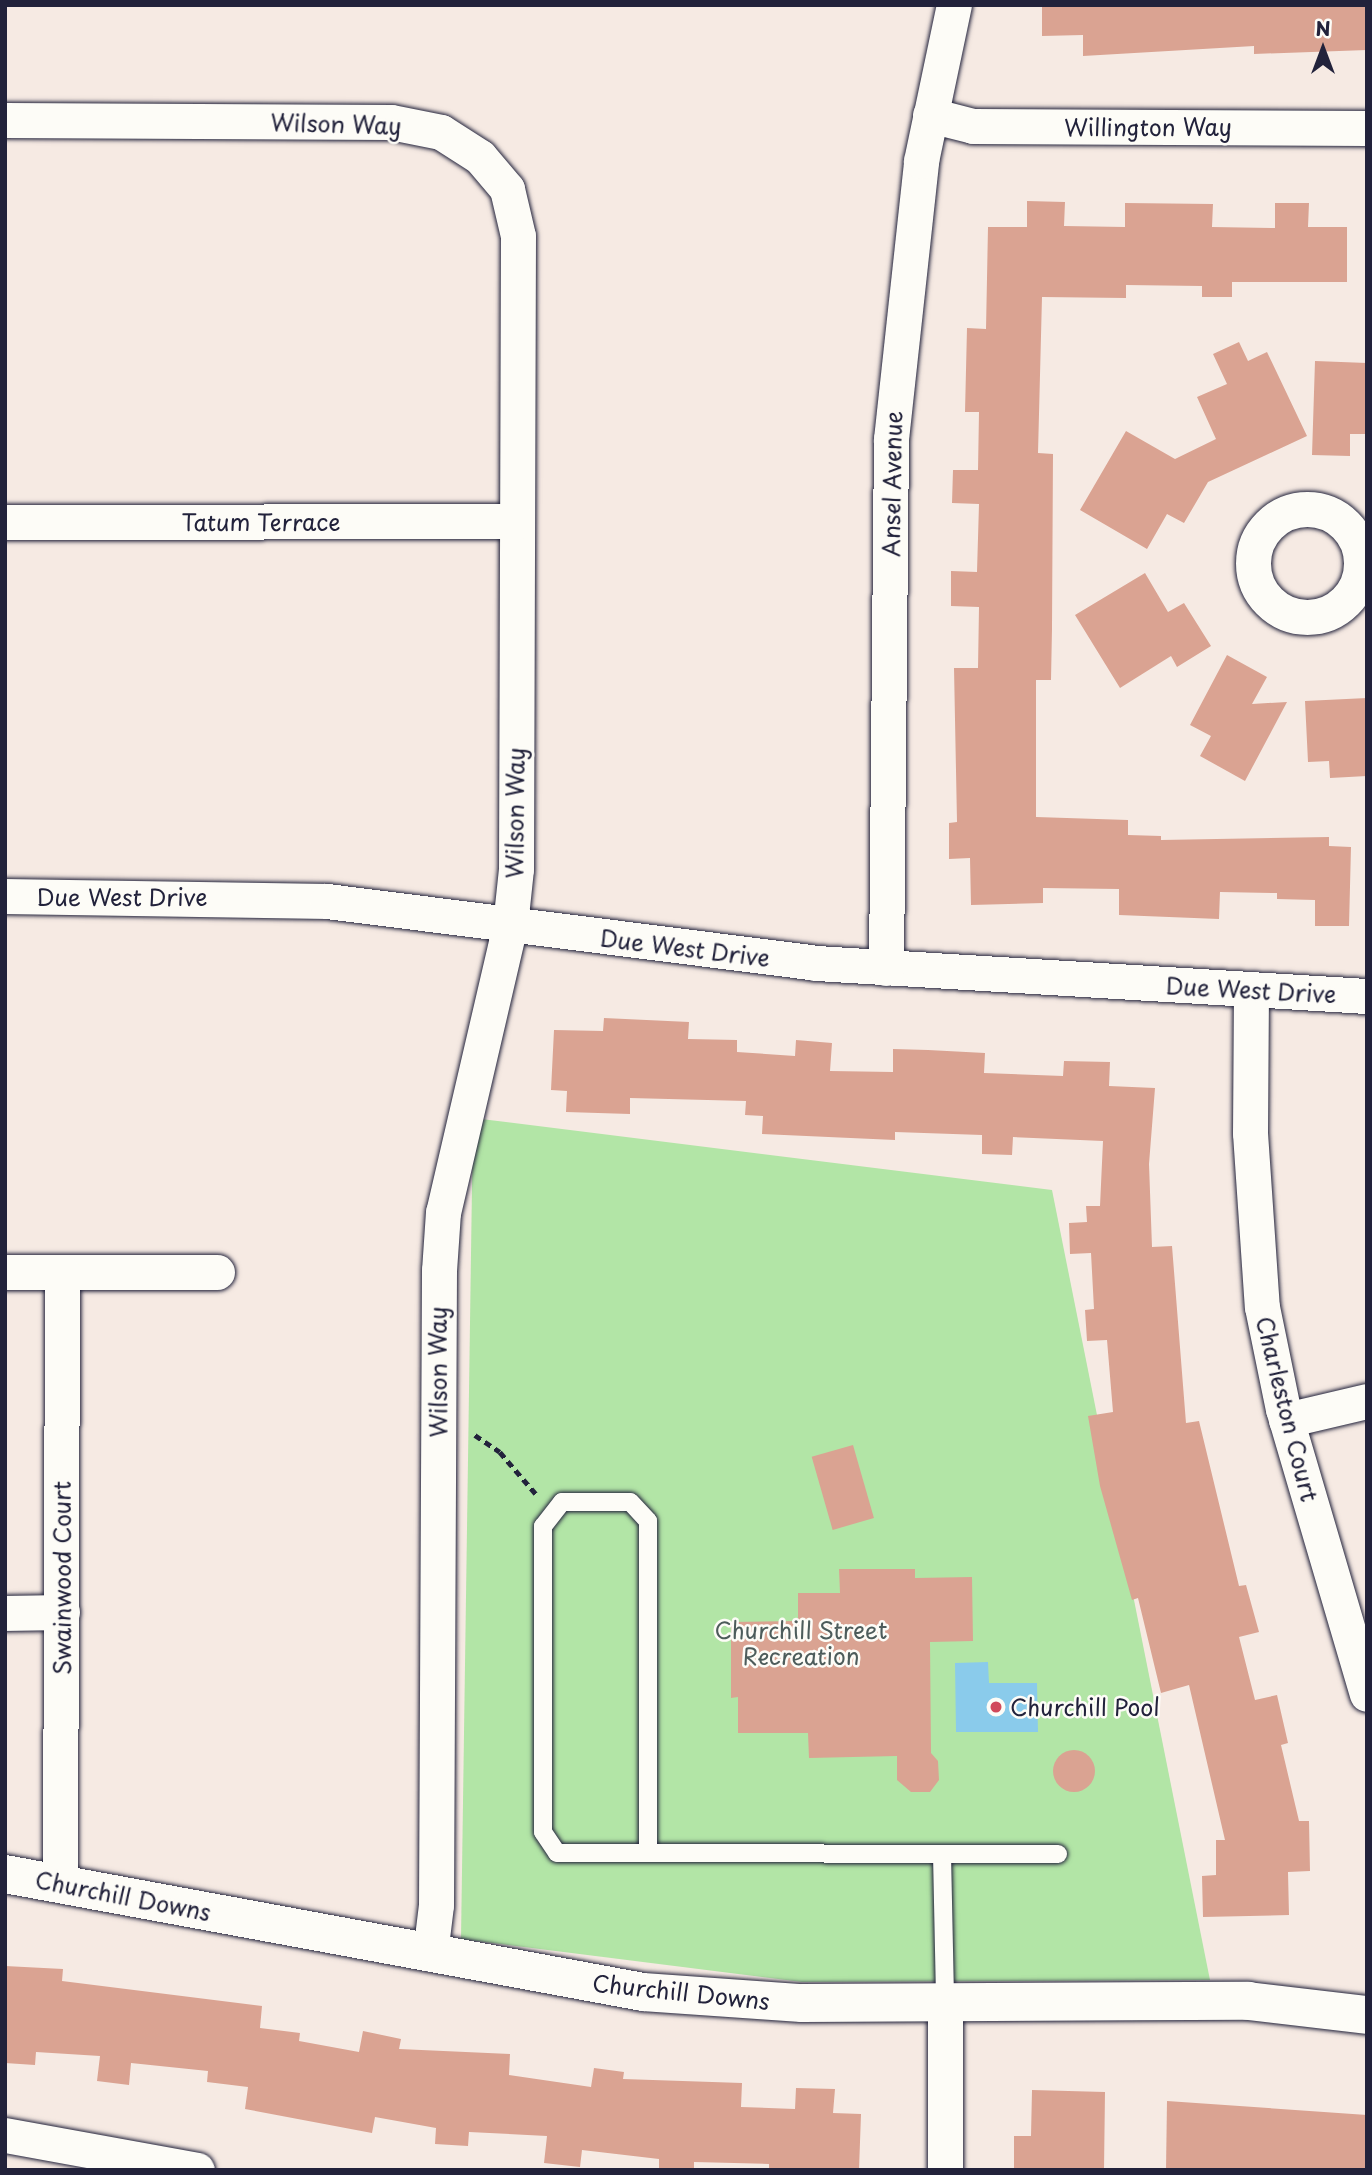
<!DOCTYPE html>
<html>
<head>
<meta charset="utf-8">
<style>
	body { margin:0 }
	#map { position:relative; width:1372px; height:2175px; overflow:hidden; background:#f6eae3; font-family:"Playpen Sans",sans-serif }
	div>[style] { position:absolute }
	.green>* { inset:0; background:#b2e5a6 }
	.water>* { inset:0; background:#8acbeb }
	.building>* { inset:0; background:#daa392; transform-origin:0 0 }
	.round { border-radius:50% }
	.path>* { height:4.5px; margin-top:-2.25px; transform-origin:0; background:repeating-linear-gradient(90deg,#22223b 0 7px,transparent 0 12px) }
	.roads { filter:drop-shadow(0 0 2px #22223b) drop-shadow(0 0 2px #22223b) }
	.service>* { height:18px; margin:-9px; padding:0 9px; transform-origin:9px; border-radius:9px; background:#fdfcf7 }
	.minor>* { height:35px; margin:-17.5px; padding:0 17.5px; transform-origin:17.5px; border-radius:17.5px; background:#fdfcf7 }
	.minor>.ring { margin:-17.5px; padding:0; box-sizing:content-box; background:none; border:35px solid #fdfcf7; border-radius:50% }
	.tertiary>* { height:38px; margin:-19px; padding:0 19px; transform-origin:19px; border-radius:19px; background:#fdfcf7 }
	.dots>* { width:19px; height:19px; translate:-50% -50%; box-sizing:border-box; border:4px solid #fdfcf7; border-radius:50% }
	span { translate:-50% -50%; white-space:nowrap; text-align:center; line-height:1.15; -webkit-text-stroke:5px #fdfcf7; paint-order:stroke }
	.street-label { font-size:23px; color:#22223b }
	.park-label { font-size:23px; color:#4d5c5b }
	.poi-label { font-size:23px; color:#22223b }
	.left { translate:0 -50%; text-align:left }
	.frame { position:absolute; inset:0; border:7px solid #22223b; pointer-events:none }
	.north { position:absolute; left:1288px; top:14px; width:70px; height:70px; -webkit-text-stroke:5px #fdfcf7; paint-order:stroke; rotate:0deg; font-size:19px; font-weight:700; line-height:28px; text-align:center; color:#22223b }
	.north::after { content:''; display:block; margin:auto; width:24px; height:32px; background:#22223b; clip-path:polygon(50% 0,100% 100%,50% 72%,0 100%) }
</style>
</head>
<body>
<div id="map">
	<div class="green">
		<i style="clip-path:polygon(473px 1118px,1052px 1190px,1210px 1980px,802px 1982px,461px 1939px)"></i>
	</div>
	<div class="water">
		<i style="clip-path:polygon(988px 1662px,989px 1683px,1037px 1683px,1038px 1732px,956px 1732px,955px 1663px)"></i>
	</div>
	<div class="building">
		<i style="clip-path:polygon(1042px 5px,1367px 5px,1367px 50px,1254px 54px,1254px 46px,1083px 56px,1083px 35px,1042px 36px)"></i>
		<i style="clip-path:polygon(1027px 201px,1065px 202px,1064px 226px,1125px 227px,1125px 203px,1213px 204px,1212px 227px,1275px 228px,1275px 203px,1309px 203px,1308px 227px,1347px 227px,1347px 282px,1232px 282px,1232px 297px,1202px 297px,1202px 286px,1126px 285px,1126px 298px,1042px 297px,1038px 453px,1053px 454px,1052px 629px,1051px 680px,1036px 680px,1036px 817px,1128px 820px,1128px 835px,1161px 836px,1161px 840px,1329px 837px,1329px 846px,1351px 847px,1349px 926px,1315px 926px,1315px 900px,1277px 899px,1277px 893px,1220px 892px,1219px 919px,1119px 915px,1119px 889px,1043px 888px,1043px 903px,971px 905px,970px 858px,949px 859px,949px 823px,957px 822px,954px 668px,978px 668px,979px 607px,951px 606px,951px 571px,977px 572px,979px 504px,952px 503px,953px 470px,978px 470px,979px 412px,965px 412px,967px 328px,986px 329px,988px 227px,1027px 227px)"></i>
		<i style="clip-path:polygon(1239px 342px,1248px 361px,1267px 352px,1307px 436px,1208px 482px,1184px 523px,1167px 514px,1147px 549px,1080px 510px,1126px 431px,1175px 459px,1216px 439px,1197px 397px,1227px 384px,1213px 354px)"></i>
		<i style="clip-path:polygon(1315px 361px,1367px 363px,1367px 434px,1350px 434px,1350px 456px,1312px 455px)"></i>
		<i style="clip-path:polygon(1145px 573px,1168px 612px,1184px 603px,1211px 646px,1177px 667px,1171px 656px,1120px 688px,1075px 615px)"></i>
		<i style="clip-path:polygon(1227px 655px,1267px 677px,1252px 704px,1287px 702px,1245px 781px,1200px 756px,1211px 736px,1190px 725px)"></i>
		<i style="clip-path:polygon(1367px 698px,1367px 776px,1330px 778px,1329px 761px,1308px 762px,1305px 701px)"></i>
		<i style="clip-path:polygon(604px 1018px,689px 1022px,688px 1039px,737px 1040px,737px 1052px,795px 1056px,796px 1040px,832px 1043px,830px 1071px,893px 1072px,893px 1049px,928px 1050px,985px 1053px,984px 1073px,1063px 1076px,1064px 1061px,1110px 1062px,1109px 1086px,1155px 1088px,1149px 1164px,1152px 1247px,1172px 1246px,1186px 1423px,1199px 1421px,1239px 1586px,1246px 1585px,1259px 1632px,1239px 1637px,1255px 1700px,1277px 1695px,1288px 1743px,1281px 1745px,1299px 1821px,1309px 1821px,1310px 1871px,1288px 1872px,1289px 1915px,1203px 1917px,1202px 1876px,1216px 1875px,1216px 1840px,1225px 1840px,1189px 1685px,1161px 1693px,1138px 1598px,1132px 1600px,1100px 1486px,1088px 1416px,1113px 1412px,1107px 1340px,1087px 1341px,1085px 1310px,1094px 1309px,1091px 1253px,1070px 1254px,1069px 1223px,1087px 1222px,1086px 1206px,1100px 1206px,1103px 1141px,1013px 1137px,1012px 1155px,982px 1154px,982px 1135px,895px 1132px,895px 1140px,762px 1134px,763px 1116px,745px 1115px,746px 1101px,630px 1098px,630px 1114px,566px 1112px,567px 1091px,551px 1090px,554px 1030px,603px 1031px)"></i>
		<i style="left:853px;top:1445px;width:76px;height:43px;rotate:74deg"></i>
		<i style="clip-path:polygon(839px 1569px,915px 1569px,915px 1578px,972px 1577px,973px 1641px,930px 1642px,931px 1753px,938px 1761px,939px 1780px,930px 1792px,911px 1792px,897px 1780px,897px 1756px,809px 1758px,808px 1733px,738px 1733px,738px 1697px,731px 1698px,731px 1622px,798px 1621px,798px 1593px,840px 1593px)"></i>
		<i class="round" style="left:1053px;top:1750px;width:42px;height:42px"></i>
		<i style="clip-path:polygon(5px 1966px,63px 1969px,62px 1981px,262px 2006px,260px 2028px,300px 2033px,299px 2041px,359px 2052px,363px 2031px,401px 2039px,399px 2049px,510px 2054px,509px 2075px,591px 2087px,594px 2068px,624px 2072px,623px 2079px,742px 2083px,741px 2107px,795px 2109px,796px 2088px,835px 2089px,833px 2113px,861px 2114px,859px 2170px,769px 2170px,769px 2164px,694px 2162px,694px 2170px,659px 2170px,659px 2159px,582px 2150px,580px 2167px,544px 2163px,547px 2136px,469px 2132px,468px 2146px,435px 2144px,436px 2128px,375px 2117px,372px 2133px,245px 2109px,248px 2087px,207px 2082px,208px 2071px,131px 2063px,129px 2085px,97px 2081px,100px 2056px,36px 2052px,35px 2065px,5px 2063px)"></i>
		<i style="clip-path:polygon(1032px 2090px,1105px 2092px,1104px 2170px,1014px 2170px,1014px 2136px,1031px 2136px)"></i>
		<i style="clip-path:polygon(1167px 2101px,1367px 2115px,1367px 2170px,1166px 2170px)"></i>
	</div>
	<div class="path">
		<i style="left:475px;top:1435px;width:30px;rotate:34deg"></i>
		<i style="left:500px;top:1452px;width:55px;rotate:49.4deg"></i>
	</div>
	<div class="roads">
		<div class="service">
			<i style="left:648px;top:1853px;width:332px;rotate:-90deg"></i>
			<i style="left:648px;top:1521px;width:26px;rotate:-133deg"></i>
			<i style="left:630px;top:1502px;width:68px;rotate:180deg"></i>
			<i style="left:562px;top:1502px;width:31px;rotate:128deg"></i>
			<i style="left:543px;top:1526px;width:306px;rotate:90deg"></i>
			<i style="left:543px;top:1832px;width:25px;rotate:56deg"></i>
			<i style="left:557px;top:1853px;width:501px;rotate:0.11deg"></i>
			<i style="left:942px;top:1854px;width:149px;rotate:88.8deg"></i>
		</div>
		<div class="minor">
			<i style="left:930px;top:115px;width:44px;rotate:14.3deg"></i>
			<i style="left:973px;top:126px;width:394px;rotate:0.3deg"></i>
			<i style="left:5px;top:120px;width:386px;rotate:0.3deg"></i>
			<i style="left:391px;top:122px;width:51px;rotate:11.3deg"></i>
			<i style="left:441px;top:132px;width:46px;rotate:32.7deg"></i>
			<i style="left:480px;top:157px;width:42px;rotate:49.8deg"></i>
			<i style="left:507px;top:189px;width:48px;rotate:76.8deg"></i>
			<i style="left:518px;top:236px;width:633px;rotate:90.18deg"></i>
			<i style="left:516px;top:869px;width:56px;rotate:96.1deg"></i>
			<i style="left:510px;top:925px;width:295px;rotate:103.1deg"></i>
			<i style="left:443px;top:1212px;width:58px;rotate:93.9deg"></i>
			<i style="left:439px;top:1270px;width:635px;rotate:90.27deg"></i>
			<i style="left:436px;top:1905px;width:49px;rotate:97deg"></i>
			<i class="ring" style="left:1253px;top:509px;width:73px;height:73px"></i>
			<i style="left:5px;top:522px;width:512px;rotate:-0.11deg"></i>
			<i style="left:5px;top:896px;width:322px;rotate:0.9deg"></i>
			<i style="left:327px;top:901px;width:493px;rotate:7.2deg"></i>
			<i style="left:816px;top:963px;width:552px;rotate:3.43deg"></i>
			<i style="left:886px;top:968px;width:529px;rotate:-89.46deg"></i>
			<i style="left:891px;top:439px;width:280px;rotate:-83.8deg"></i>
			<i style="left:921px;top:161px;width:159px;rotate:-78.1deg"></i>
			<i style="left:1251px;top:990px;width:143px;rotate:90.4deg"></i>
			<i style="left:1250px;top:1133px;width:174px;rotate:86.1deg"></i>
			<i style="left:1262px;top:1307px;width:104px;rotate:78.4deg"></i>
			<i style="left:1283px;top:1409px;width:297px;rotate:73.6deg"></i>
			<i style="left:5px;top:1272px;width:212px"></i>
			<i style="left:1286px;top:1420px;width:83px;rotate:-13.2deg"></i>
			<i style="left:5px;top:1613px;width:57px;rotate:-1deg"></i>
			<i style="left:60px;top:1885px;width:613px;rotate:-89.81deg"></i>
			<i style="left:5px;top:2135px;width:195px;rotate:10.3deg"></i>
			<i style="left:945px;top:2170px;width:167px;rotate:-90deg"></i>
		</div>
		<div class="tertiary">
			<i style="left:5px;top:1874px;width:649px;rotate:10.48deg"></i>
			<i style="left:643px;top:1992px;width:159px;rotate:4deg"></i>
			<i style="left:802px;top:2003px;width:446px;rotate:-0.3deg"></i>
			<i style="left:1248px;top:2001px;width:120px;rotate:6.7deg"></i>
		</div>
	</div>
	<div class="dots">
		<i style="left:996px;top:1707px;background:#d1495b"></i>
	</div>
	<div class="street-label">
		<span style="left:336px;top:124px;rotate:2deg">Wilson Way</span>
		<span style="left:1148px;top:127px">Willington Way</span>
		<span style="left:892px;top:484px;rotate:-89deg">Ansel Avenue</span>
		<span style="left:261px;top:522px">Tatum Terrace</span>
		<span style="left:515px;top:813px;rotate:-89deg">Wilson Way</span>
		<span style="left:122px;top:897px">Due West Drive</span>
		<span style="left:685px;top:948px;rotate:7deg">Due West Drive</span>
		<span style="left:1251px;top:990px;rotate:3deg">Due West Drive</span>
		<span style="left:438px;top:1372px;rotate:-90deg">Wilson Way</span>
		<span style="left:1287px;top:1409px;rotate:76deg">Charleston Court</span>
		<span style="left:62px;top:1578px;rotate:-90deg">Swainwood Court</span>
		<span style="left:123px;top:1896px;rotate:11deg">Churchill Downs</span>
		<span style="left:681px;top:1992px;rotate:6deg">Churchill Downs</span>
	</div>
	<div class="park-label">
		<span style="left:801px;top:1643px">Churchill Street<br>Recreation</span>
	</div>
	<div class="poi-label">
		<span class="left" style="left:1010px;top:1707px">Churchill Pool</span>
	</div>
	<div class="frame"></div>
	<div class="north">N</div>
</div>
</body>
</html>
